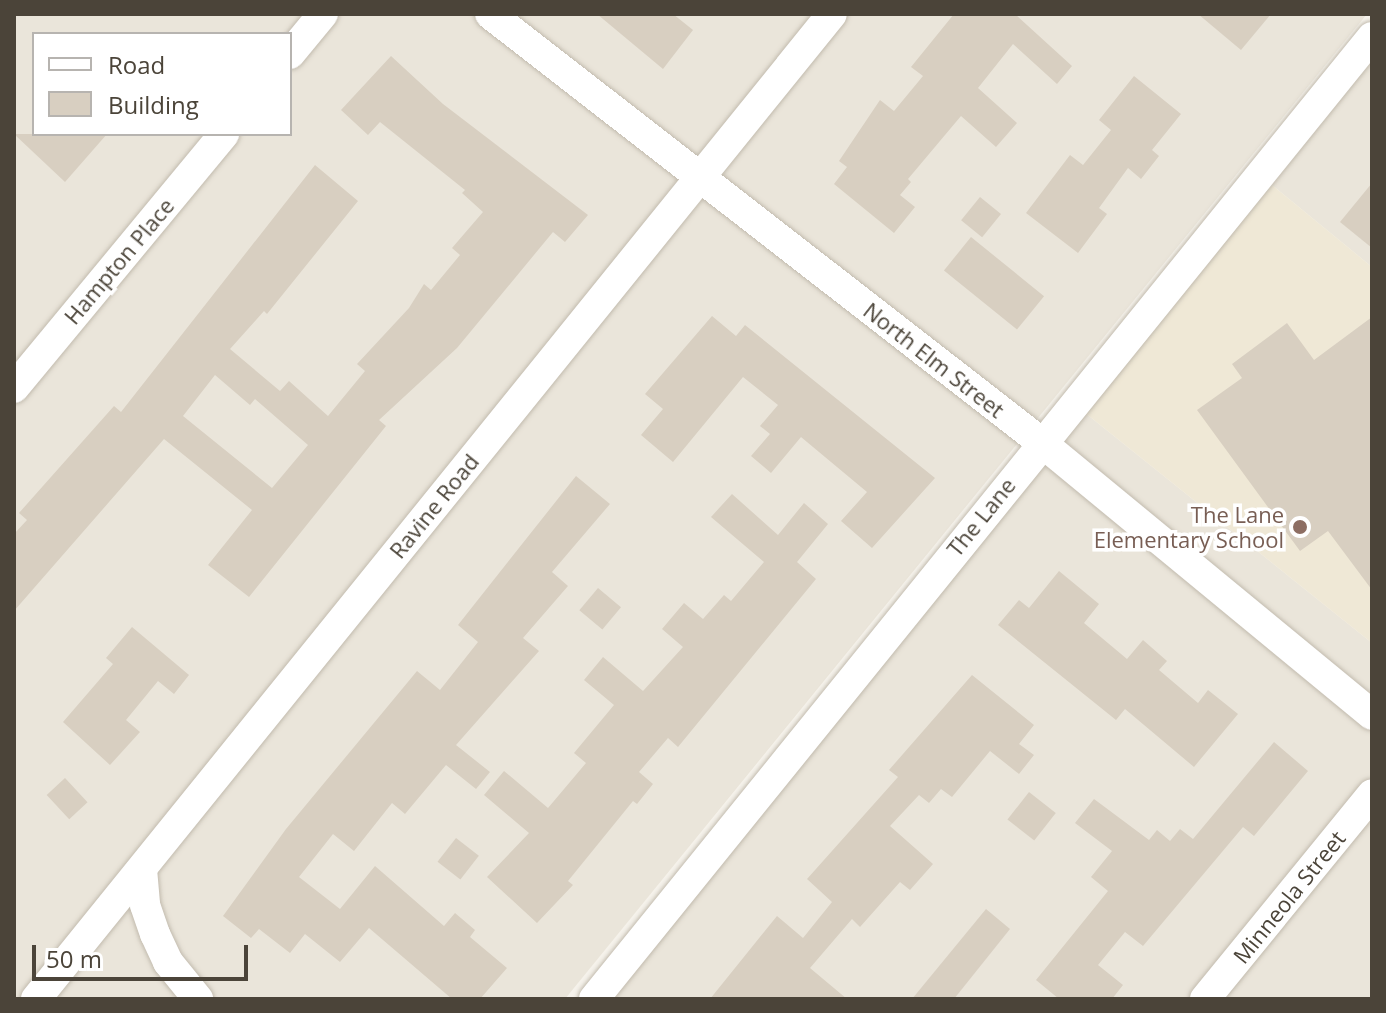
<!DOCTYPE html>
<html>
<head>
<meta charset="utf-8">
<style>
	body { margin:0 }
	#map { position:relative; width:1386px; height:1013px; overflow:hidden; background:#f6f3ec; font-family:"Open Sans",sans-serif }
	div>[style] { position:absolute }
	.residential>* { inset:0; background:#eae5da }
	.education>* { inset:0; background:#efe8d6 }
	.building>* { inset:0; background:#d8cfc1; transform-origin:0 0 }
	.roads { filter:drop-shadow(0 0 2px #c2bbae) drop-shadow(0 0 2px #c2bbae) }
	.street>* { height:30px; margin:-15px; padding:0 15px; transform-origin:15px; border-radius:15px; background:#fff }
	.dots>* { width:22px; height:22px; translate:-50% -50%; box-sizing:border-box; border:4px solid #fff; border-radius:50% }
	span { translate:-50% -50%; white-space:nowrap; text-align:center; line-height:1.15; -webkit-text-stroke:7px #fff; paint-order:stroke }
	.street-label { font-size:22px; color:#4b4439 }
	.education-label { font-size:22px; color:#785e54 }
	.right { translate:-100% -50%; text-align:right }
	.frame { position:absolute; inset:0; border:16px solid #4b4439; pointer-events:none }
	.legend { position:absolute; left:32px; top:32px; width:260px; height:104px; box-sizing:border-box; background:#fff; border:2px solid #b7b4b0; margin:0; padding:10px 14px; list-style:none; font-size:24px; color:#4b4439 }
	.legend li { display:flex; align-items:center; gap:16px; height:40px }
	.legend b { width:40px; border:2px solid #b7b4b0 }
	.scale { position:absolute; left:32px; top:945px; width:216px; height:36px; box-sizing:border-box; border:4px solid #4b4439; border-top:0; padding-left:10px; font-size:24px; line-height:28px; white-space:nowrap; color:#4b4439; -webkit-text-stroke:6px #fff; paint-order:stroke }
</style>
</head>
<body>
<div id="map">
	<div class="residential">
		<i style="clip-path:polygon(evenodd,14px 14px,1367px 14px,565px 999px,14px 999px,14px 14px,34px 34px,290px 34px,290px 134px,34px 134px,34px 34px)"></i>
		<i style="clip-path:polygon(1372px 61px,1372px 267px,1272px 185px)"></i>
		<i style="clip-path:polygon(1084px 412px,1372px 643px,1372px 999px,610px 999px)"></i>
	</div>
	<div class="education">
		<i style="clip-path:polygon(1272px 185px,1372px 267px,1372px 643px,1084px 412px)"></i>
	</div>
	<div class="building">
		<i style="clip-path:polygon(597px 14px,673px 14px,693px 30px,663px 69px)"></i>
		<i style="clip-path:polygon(954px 14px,1015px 14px,1072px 66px,1057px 84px,1013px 44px,978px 88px,1017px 123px,996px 147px,961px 116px,908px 179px,911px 182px,900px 195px,915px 207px,894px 233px,834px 184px,847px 167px,839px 161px,880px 100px,894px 111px,923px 76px,911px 67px)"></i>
		<i style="clip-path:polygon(1198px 14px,1271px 14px,1241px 50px)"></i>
		<i style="clip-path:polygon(evenodd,391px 56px,443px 104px,588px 215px,565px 242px,553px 232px,457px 348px,379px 420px,386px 426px,249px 597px,208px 565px,252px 510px,164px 439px,14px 611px,14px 534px,27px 520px,19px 513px,114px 406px,121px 412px,315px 165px,358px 201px,267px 314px,264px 311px,230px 349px,280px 391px,289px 381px,328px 416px,365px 371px,357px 364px,409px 308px,424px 284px,431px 290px,460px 255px,452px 248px,483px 212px,462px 193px,465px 190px,380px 122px,368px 135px,341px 110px,391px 56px,215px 375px,250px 405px,255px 399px,308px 445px,272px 488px,183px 416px,215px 375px)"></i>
		<i style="clip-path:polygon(1134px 76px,1181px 114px,1152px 150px,1159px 156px,1141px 179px,1128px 168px,1099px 208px,1107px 214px,1078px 253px,1026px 213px,1070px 155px,1083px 165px,1111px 130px,1099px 120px)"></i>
		<i style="clip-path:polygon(14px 134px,107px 134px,65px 182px)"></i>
		<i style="clip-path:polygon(1372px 183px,1372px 248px,1340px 222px)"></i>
		<i style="left:980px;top:197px;width:27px;height:30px;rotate:39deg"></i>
		<i style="left:971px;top:237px;width:94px;height:43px;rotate:39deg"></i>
		<i style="clip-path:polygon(712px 316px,736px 336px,745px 325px,935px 478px,872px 548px,841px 521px,867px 492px,801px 437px,771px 473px,751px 456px,770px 434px,760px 426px,778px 405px,743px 377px,673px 462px,641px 435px,663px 409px,645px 394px)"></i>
		<i style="clip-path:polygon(1372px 317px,1372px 590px,1328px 531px,1300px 551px,1197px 410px,1242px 378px,1232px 364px,1287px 323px,1314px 360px)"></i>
		<i style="clip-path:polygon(576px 476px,610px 504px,552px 572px,568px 586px,523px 638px,539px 651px,456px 745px,490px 772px,476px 789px,446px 765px,405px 814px,392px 803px,354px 851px,333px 834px,299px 877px,340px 909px,375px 866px,444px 926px,455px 913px,475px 930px,470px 937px,507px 968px,480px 999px,452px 999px,369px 928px,340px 962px,305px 934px,290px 953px,259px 929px,251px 938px,223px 916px,286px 829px,417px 671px,440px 690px,478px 642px,458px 625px)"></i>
		<i style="clip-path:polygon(732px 494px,778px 535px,804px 503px,828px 524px,797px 562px,816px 579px,678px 747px,668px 738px,639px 772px,653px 784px,637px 804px,633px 801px,568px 881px,573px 885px,537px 923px,487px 877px,529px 833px,484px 795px,504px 771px,548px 808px,586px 763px,574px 753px,614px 705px,584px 680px,603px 657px,643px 691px,683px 647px,662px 629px,684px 603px,703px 619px,724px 595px,731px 601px,764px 562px,711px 517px)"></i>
		<i style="clip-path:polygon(1059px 571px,1099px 604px,1084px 623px,1127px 659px,1143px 640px,1167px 661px,1159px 670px,1198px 703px,1208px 690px,1238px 714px,1194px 767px,1125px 709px,1116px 720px,998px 625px,1019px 600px,1029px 608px)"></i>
		<i style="left:598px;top:588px;width:30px;height:29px;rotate:40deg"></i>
		<i style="clip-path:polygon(132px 627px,189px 675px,174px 694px,158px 681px,126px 720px,140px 732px,110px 765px,63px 722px,113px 664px,106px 658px)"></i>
		<i style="clip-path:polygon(972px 675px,1034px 725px,1019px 744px,1034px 755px,1019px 774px,990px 751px,952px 797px,941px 789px,929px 803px,919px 795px,890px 826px,933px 864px,910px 890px,900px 882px,860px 927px,852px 919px,810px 968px,847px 999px,710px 999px,777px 916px,803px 938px,832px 902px,807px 879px,898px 777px,889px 770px)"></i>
		<i style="clip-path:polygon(1274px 742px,1308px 771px,1254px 836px,1243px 827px,1143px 946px,1125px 932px,1098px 965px,1123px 985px,1112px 999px,1059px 999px,1036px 980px,1108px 891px,1091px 877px,1112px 851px,1075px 823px,1094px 799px,1149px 840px,1157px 830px,1170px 841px,1180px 829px,1193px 839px)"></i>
		<i style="left:65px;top:778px;width:33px;height:25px;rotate:47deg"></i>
		<i style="left:1029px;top:792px;width:34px;height:35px;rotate:38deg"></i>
		<i style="left:456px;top:838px;width:29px;height:30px;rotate:38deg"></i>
		<i style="clip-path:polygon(986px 909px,1010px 929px,954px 999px,912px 999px)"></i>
	</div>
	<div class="roads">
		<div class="street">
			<i style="left:490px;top:14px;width:698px;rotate:37.84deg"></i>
			<i style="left:1041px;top:442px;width:429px;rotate:39.5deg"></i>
			<i style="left:290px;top:54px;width:52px;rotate:-50.5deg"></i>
			<i style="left:14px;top:388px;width:330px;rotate:-50.4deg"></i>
			<i style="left:142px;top:869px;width:36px;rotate:85deg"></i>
			<i style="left:145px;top:905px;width:31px;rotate:71deg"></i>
			<i style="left:155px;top:934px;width:31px;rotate:65deg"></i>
			<i style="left:168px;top:962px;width:48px;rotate:51deg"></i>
			<i style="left:36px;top:999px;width:1266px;rotate:-51.06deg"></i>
			<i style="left:594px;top:999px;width:1237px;rotate:-51.04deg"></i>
			<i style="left:1205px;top:999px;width:264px;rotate:-50.8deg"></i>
		</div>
	</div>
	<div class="dots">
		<i style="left:1300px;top:527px;background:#8d6e63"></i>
	</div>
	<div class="street-label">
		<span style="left:119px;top:261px;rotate:-50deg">Hampton Place</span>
		<span style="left:934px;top:360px;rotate:38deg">North Elm Street</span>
		<span style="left:434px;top:506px;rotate:-51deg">Ravine Road</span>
		<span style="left:981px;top:517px;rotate:-51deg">The Lane</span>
		<span style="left:1289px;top:897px;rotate:-51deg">Minneola Street</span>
	</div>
	<div class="education-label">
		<span class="right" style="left:1284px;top:527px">The Lane<br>Elementary School</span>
	</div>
	<div class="frame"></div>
	<ul class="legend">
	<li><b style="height:10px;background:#fff"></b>Road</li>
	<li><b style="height:22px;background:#d8cfc1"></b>Building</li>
	</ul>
	<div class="scale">50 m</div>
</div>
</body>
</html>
